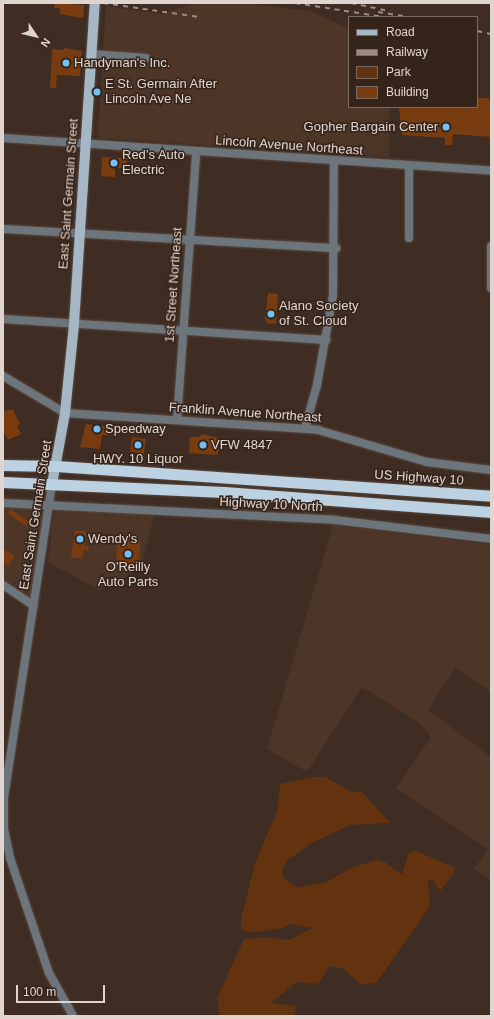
<!DOCTYPE html>
<html>
<head>
<meta charset="utf-8">
<style>
	body { margin:0 }
	#map { position:relative; width:494px; height:1019px; overflow:hidden; background:#3f2d23; font-family:Helvetica,sans-serif }
	div>[style] { position:absolute }
	.built>* { inset:0; background:#4d3527 }
	.green>* { inset:0; background:#63320f }
	.building>* { inset:0; background:#793c10; transform-origin:0 0 }
	.roads { filter:drop-shadow(0 0 1px #5c4b42) drop-shadow(0 0 1px #5c4b42) }
	.minor>* { height:8px; margin:-4px; padding:0 4px; transform-origin:4px; border-radius:4px; background:#6c757b }
	.major>* { height:10px; margin:-5px; padding:0 5px; transform-origin:5px; border-radius:5px; background:#a5b7c4 }
	.highway>* { height:11px; margin:-5.5px; padding:0 5.5px; transform-origin:5.5px; border-radius:5.5px; background:#bcd1e1 }
	.rail>* { height:2px; margin-top:-1px; transform-origin:0; background:repeating-linear-gradient(90deg,#9a8b84 0 5px,transparent 0 10px) }
	.dots>* { width:11px; height:11px; translate:-50% -50%; box-sizing:border-box; border:2px solid #35241a; border-radius:50% }
	span { translate:-50% -50%; white-space:nowrap; text-align:center; line-height:1.15; -webkit-text-stroke:3px #35241a; paint-order:stroke }
	.poi-label { font-size:13px; color:#e0d4ce }
	.left { translate:0 -50%; text-align:left }
	.right { translate:-100% -50%; text-align:right }
	.street-label { font-size:13px; color:#e0d4ce }
	.frame { position:absolute; inset:0; border:4px solid #e0d4ce; pointer-events:none }
	.legend { position:absolute; left:348px; top:16px; width:130px; height:92px; box-sizing:border-box; background:#35241a; border:1px solid #796a62; margin:0; padding:5px 7px; list-style:none; font-size:12px; color:#e0d4ce }
	.legend li { display:flex; align-items:center; gap:8px; height:20px }
	.legend b { width:20px; border:1px solid #796a62 }
	.north { position:absolute; left:16px; top:16px; width:40px; height:40px; -webkit-text-stroke:3px #35241a; paint-order:stroke; rotate:125deg; font-size:11px; font-weight:700; line-height:16px; text-align:center; color:#e0d4ce }
	.north::after { content:''; display:block; margin:auto; width:14px; height:18px; background:#e0d4ce; clip-path:polygon(50% 0,100% 100%,50% 72%,0 100%) }
	.scale { position:absolute; left:16px; top:985px; width:89px; height:18px; box-sizing:border-box; border:2px solid #e0d4ce; border-top:0; padding-left:5px; font-size:12px; line-height:14px; white-space:nowrap; color:#e0d4ce; -webkit-text-stroke:3px #35241a; paint-order:stroke }
</style>
</head>
<body>
<div id="map">
	<div class="built">
		<i style="clip-path:polygon(195px 3px,243px 3px,309px 11px,346px 27px,349px 29px,349px 107px,389px 107px,389px 157px,101px 138px,98px 132px,106px 6px,162px 14px)"></i>
		<i style="clip-path:polygon(3px 506px,44px 509px,31px 599px,3px 580px)"></i>
		<i style="clip-path:polygon(54px 510px,154px 515px,142px 563px,125px 578px,110px 580px,99px 590px,48px 562px)"></i>
		<i style="clip-path:polygon(333px 525px,491px 545px,491px 692px,455px 668px,428px 710px,491px 757px,491px 880px,474px 869px,488px 849px,396px 788px,431px 737px,419px 723px,362px 687px,307px 772px,267px 749px)"></i>
	</div>
	<div class="green">
		<i style="clip-path:polygon(314px 777px,325px 777px,352px 792px,362px 792px,390px 823px,350px 825px,310px 844px,288px 860px,282px 869px,283px 878px,297px 887px,325px 883px,351px 868px,377px 860px,385px 862px,402px 875px,408px 855px,414px 850px,449px 865px,455px 868px,453px 874px,440px 891px,432px 879px,428px 882px,430px 906px,377px 982px,362px 985px,342px 968px,330px 966px,318px 984px,296px 982px,271px 1003px,297px 1006px,293px 1016px,220px 1016px,217px 998px,244px 939px,264px 937px,289px 940px,313px 928px,290px 924px,283px 928px,248px 933px,241px 929px,241px 919px,255px 863px,277px 811px,280px 784px)"></i>
	</div>
	<div class="building">
		<i style="clip-path:polygon(55px 3px,84px 5px,83px 18px,60px 14px,60px 8px,54px 8px)"></i>
		<i style="clip-path:polygon(64px 48px,82px 51px,80px 76px,57px 75px,56px 88px,50px 88px,52px 49px,64px 50px)"></i>
		<i style="clip-path:polygon(477px 98px,488px 98px,491px 103px,491px 137px,453px 134px,452px 145px,445px 145px,445px 138px,402px 135px,399px 107px,477px 107px)"></i>
		<i style="clip-path:polygon(102px 157px,127px 158px,126px 168px,115px 168px,115px 177px,101px 176px)"></i>
		<i style="clip-path:polygon(268px 293px,278px 294px,276px 324px,267px 323px,265px 319px)"></i>
		<i style="clip-path:polygon(7px 410px,13px 410px,20px 424px,17px 426px,21px 434px,8px 440px,3px 430px,3px 412px)"></i>
		<i style="clip-path:polygon(86px 424px,110px 427px,109px 435px,102px 435px,100px 449px,80px 447px)"></i>
		<i style="clip-path:polygon(202px 434px,219px 438px,218px 455px,189px 453px,190px 437px,199px 437px)"></i>
		<i style="left:132px;top:437px;width:14px;height:15px;rotate:8deg"></i>
		<i style="left:10px;top:509px;width:23px;height:5px;rotate:34deg"></i>
		<i style="clip-path:polygon(75px 530px,87px 532px,84px 546px,89px 546px,88px 551px,84px 550px,82px 559px,71px 557px)"></i>
		<i style="left:117px;top:541px;width:23px;height:24px;rotate:2deg"></i>
		<i style="clip-path:polygon(3px 549px,15px 556px,8px 566px,3px 562px)"></i>
	</div>
	<div class="roads">
		<div class="minor">
			<i style="left:92px;top:54px;width:54px;rotate:4.2deg"></i>
			<i style="left:3px;top:138px;width:489px;rotate:3.8deg"></i>
			<i style="left:3px;top:229px;width:334px;rotate:3.3deg"></i>
			<i style="left:409px;top:238px;width:73px;rotate:-90deg"></i>
			<i style="left:491px;top:246px;width:42px;rotate:90deg"></i>
			<i style="left:3px;top:319px;width:324px;rotate:3.7deg"></i>
			<i style="left:3px;top:376px;width:72px;rotate:30.8deg"></i>
			<i style="left:65px;top:413px;width:254px;rotate:3.8deg"></i>
			<i style="left:318px;top:430px;width:114px;rotate:16.4deg"></i>
			<i style="left:427px;top:462px;width:64px;rotate:7.1deg"></i>
			<i style="left:177px;top:420px;width:269px;rotate:-85.9deg"></i>
			<i style="left:305px;top:428px;width:45px;rotate:-74.4deg"></i>
			<i style="left:317px;top:385px;width:91px;rotate:-79.9deg"></i>
			<i style="left:333px;top:295px;width:134px;rotate:-89.6deg"></i>
			<i style="left:52px;top:484px;width:318px;rotate:98.7deg"></i>
			<i style="left:4px;top:798px;width:31px;rotate:90deg"></i>
			<i style="left:4px;top:829px;width:30px;rotate:78deg"></i>
			<i style="left:10px;top:858px;width:121px;rotate:71.3deg"></i>
			<i style="left:49px;top:973px;width:49px;rotate:60.8deg"></i>
			<i style="left:3px;top:503px;width:332px;rotate:2.9deg"></i>
			<i style="left:335px;top:520px;width:157px;rotate:6.9deg"></i>
			<i style="left:3px;top:585px;width:37px;rotate:34deg"></i>
		</div>
		<div class="major">
			<i style="left:52px;top:484px;width:72px;rotate:-79.6deg"></i>
			<i style="left:65px;top:413px;width:89px;rotate:-84.2deg"></i>
			<i style="left:74px;top:324px;width:322px;rotate:-86.3deg"></i>
		</div>
		<div class="highway">
			<i style="left:3px;top:465px;width:53px;rotate:1.1deg"></i>
			<i style="left:56px;top:466px;width:436px;rotate:3.9deg"></i>
			<i style="left:3px;top:482px;width:221px;rotate:2.6deg"></i>
			<i style="left:224px;top:492px;width:268px;rotate:4.3deg"></i>
		</div>
	</div>
	<div class="rail">
		<i style="left:103px;top:3px;width:97px;rotate:8.3deg"></i>
		<i style="left:295px;top:3px;width:90px;rotate:8.9deg"></i>
		<i style="left:351px;top:3px;width:35px;rotate:12deg"></i>
		<i style="left:378px;top:12px;width:33px;rotate:9deg"></i>
		<i style="left:477px;top:31px;width:14px;rotate:12deg"></i>
	</div>
	<div class="dots">
		<i style="left:66px;top:63px;background:#72c1f5"></i>
		<i style="left:97px;top:92px;background:#72c1f5"></i>
		<i style="left:446px;top:127px;background:#72c1f5"></i>
		<i style="left:114px;top:163px;background:#72c1f5"></i>
		<i style="left:271px;top:314px;background:#72c1f5"></i>
		<i style="left:97px;top:429px;background:#72c1f5"></i>
		<i style="left:138px;top:445px;background:#72c1f5"></i>
		<i style="left:203px;top:445px;background:#72c1f5"></i>
		<i style="left:80px;top:539px;background:#72c1f5"></i>
		<i style="left:128px;top:554px;background:#72c1f5"></i>
	</div>
	<div class="poi-label">
		<span class="left" style="left:74px;top:63px">Handyman's Inc.</span>
		<span class="left" style="left:105px;top:92px">E St. Germain After<br>Lincoln Ave Ne</span>
		<span class="right" style="left:438px;top:127px">Gopher Bargain Center</span>
		<span class="left" style="left:122px;top:163px">Red’s Auto<br>Electric</span>
		<span class="left" style="left:279px;top:314px">Alano Society<br>of St. Cloud</span>
		<span class="left" style="left:105px;top:429px">Speedway</span>
		<span class="left" style="left:211px;top:445px">VFW 4847</span>
		<span style="left:138px;top:459px">HWY. 10 Liquor</span>
		<span class="left" style="left:88px;top:539px">Wendy's</span>
		<span style="left:128px;top:575px">O'Reilly<br>Auto Parts</span>
	</div>
	<div class="street-label">
		<span style="left:289px;top:146px;rotate:4deg">Lincoln Avenue Northeast</span>
		<span style="left:69px;top:194px;rotate:-86deg">East Saint Germain Street</span>
		<span style="left:174px;top:285px;rotate:-86deg">1st Street Northeast</span>
		<span style="left:245px;top:413px;rotate:4deg">Franklin Avenue Northeast</span>
		<span style="left:419px;top:478px;rotate:4deg">US Highway 10</span>
		<span style="left:271px;top:505px;rotate:3deg">Highway 10 North</span>
		<span style="left:36px;top:515px;rotate:-81deg">East Saint Germain Street</span>
	</div>
	<div class="frame"></div>
	<ul class="legend">
	<li><b style="height:5px;background:#a5b7c4"></b>Road</li>
	<li><b style="height:5px;background:#9a8b84"></b>Railway</li>
	<li><b style="height:11px;background:#63320f"></b>Park</li>
	<li><b style="height:11px;background:#793c10"></b>Building</li>
	</ul>
	<div class="north">N</div>
	<div class="scale">100 m</div>
</div>
</body>
</html>
